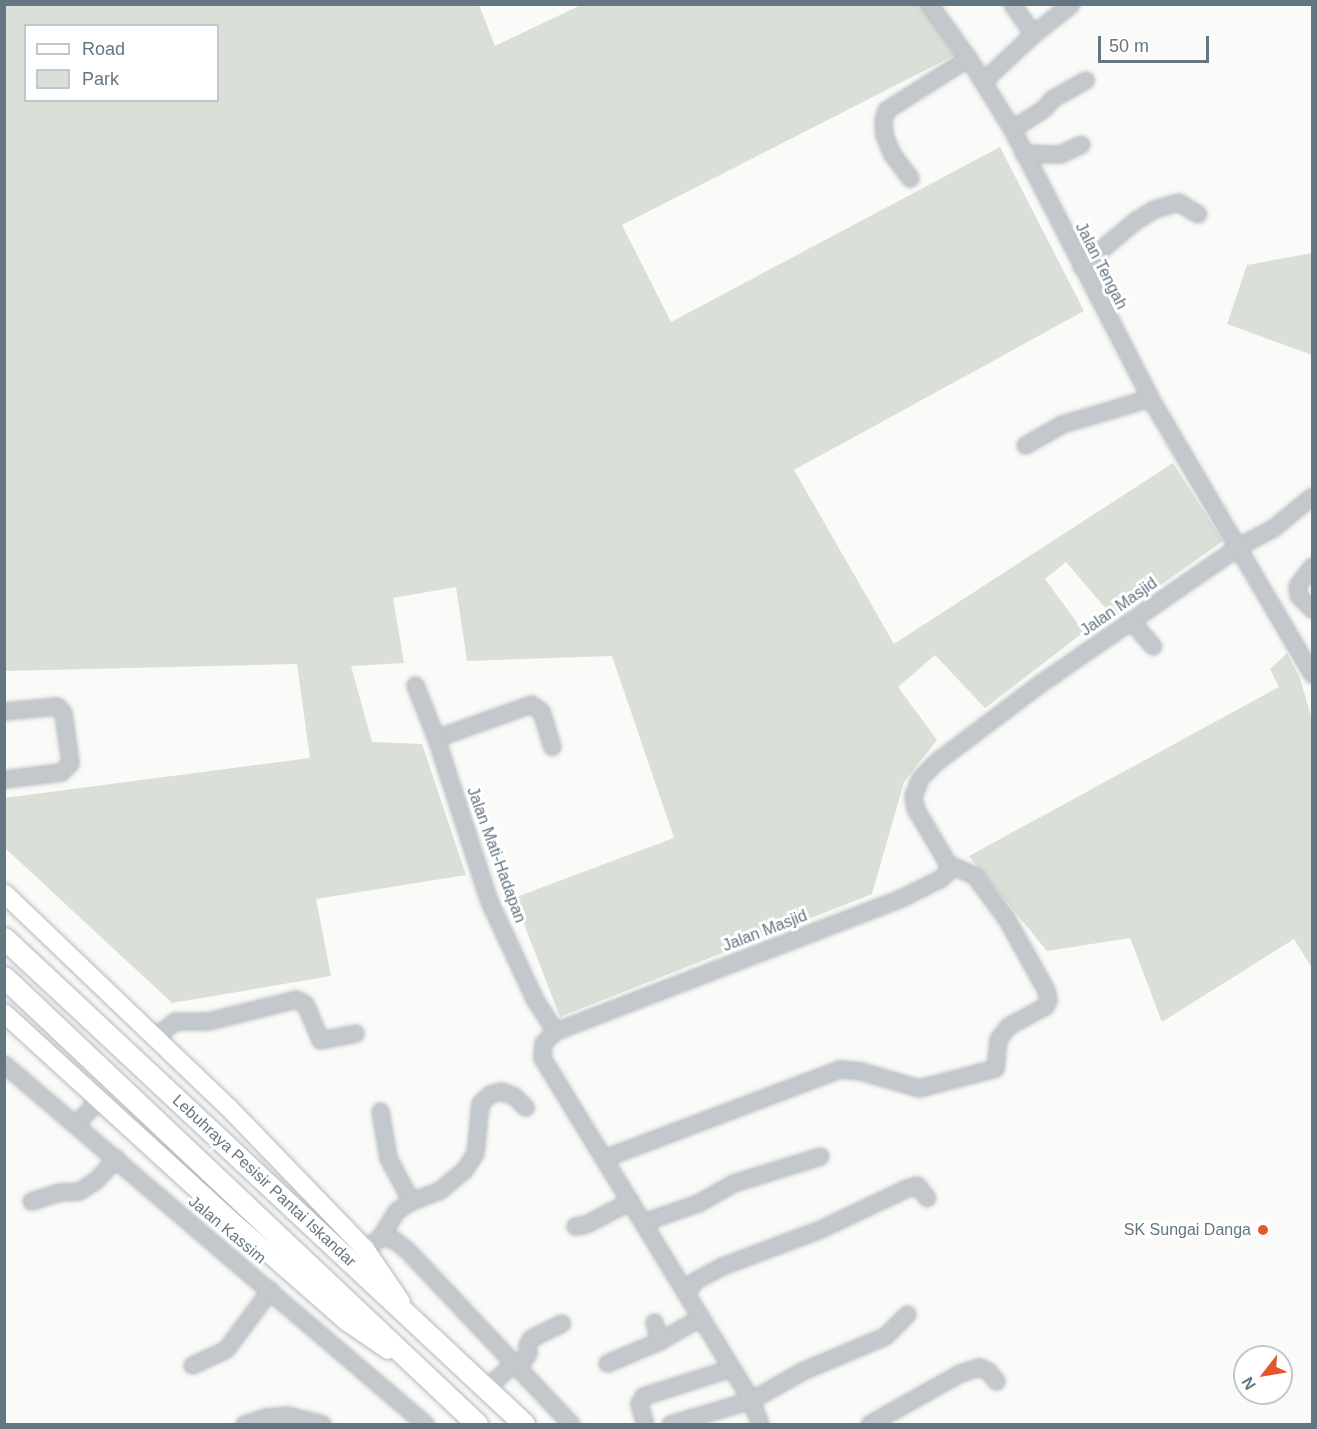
<!DOCTYPE html>
<html>
<head>
<meta charset="utf-8">
<style>
	body { margin:0 }
	#map { position:relative; width:1317px; height:1429px; overflow:hidden; background:#fafaf8; font-family:Helvetica,sans-serif }
	div>[style] { position:absolute }
	.green>* { inset:0; background:#dadfd7 }
	.roads { filter:drop-shadow(0 0 2px #b5babe) drop-shadow(0 0 2px #b5babe) }
	.minor>* { height:15px; margin:-7.5px; padding:0 7.5px; transform-origin:7.5px; border-radius:7.5px; background:#c3c8cc }
	.major>* { height:18px; margin:-9px; padding:0 9px; transform-origin:9px; border-radius:9px; background:#fff }
	.highway>* { height:21px; margin:-10.5px; padding:0 10.5px; transform-origin:10.5px; border-radius:10.5px; background:#fff }
	.dots>* { width:16px; height:16px; translate:-50% -50%; box-sizing:border-box; border:3px solid #fff; border-radius:50% }
	span { translate:-50% -50%; white-space:nowrap; text-align:center; line-height:1.15; -webkit-text-stroke:6px #fff; paint-order:stroke }
	.street-label { font-size:16px; color:#657683 }
	.poi-label { font-size:16px; color:#657683 }
	.right { translate:-100% -50%; text-align:right }
	.frame { position:absolute; inset:0; border:6px solid #657683; pointer-events:none }
	.legend { position:absolute; left:24px; top:24px; width:195px; height:78px; box-sizing:border-box; background:#fff; border:2px solid #c1c8cd; margin:0; padding:8px 10px; list-style:none; font-size:18px; color:#657683 }
	.legend li { display:flex; align-items:center; gap:12px; height:30px }
	.legend b { width:30px; border:2px solid #c1c8cd }
	.north { position:absolute; left:1233px; top:1345px; width:60px; height:60px; box-sizing:border-box; background:#fff; border:2px solid #c1c8cd; border-radius:50%; rotate:239deg; font-size:16px; font-weight:700; line-height:24px; text-align:center; color:#657683 }
	.north::after { content:''; display:block; margin:auto; width:21px; height:27px; background:#e4572e; clip-path:polygon(50% 0,100% 100%,50% 72%,0 100%) }
	.scale { position:absolute; left:1098px; top:36px; width:111px; height:27px; box-sizing:border-box; border:3px solid #657683; border-top:0; padding-left:8px; font-size:18px; line-height:21px; white-space:nowrap; color:#657683; -webkit-text-stroke:4px #fff; paint-order:stroke }
</style>
</head>
<body>
<div id="map">
	<div class="green">
		<i style="clip-path:polygon(evenodd,5px 5px,479px 5px,495px 46px,581px 5px,922px 5px,955px 55px,622px 225px,671px 322px,1000px 147px,1084px 311px,794px 470px,894px 644px,1173px 463px,1223px 541px,1114px 618px,1066px 562px,1045px 579px,1084px 632px,985px 708px,935px 655px,898px 687px,937px 740px,904px 782px,872px 894px,560px 1017px,514px 898px,674px 838px,612px 656px,467px 661px,456px 587px,393px 598px,404px 663px,351px 666px,372px 742px,422px 744px,466px 875px,316px 899px,331px 976px,172px 1003px,5px 848px,4px 798px,310px 758px,297px 664px,5px 671px,5px 5px,26px 26px,218px 26px,218px 100px,26px 100px,26px 26px)"></i>
		<i style="clip-path:polygon(1312px 253px,1312px 355px,1227px 324px,1247px 265px)"></i>
		<i style="clip-path:polygon(1287px 653px,1300px 678px,1312px 720px,1312px 968px,1294px 939px,1162px 1022px,1130px 938px,1047px 951px,969px 856px,1279px 687px,1270px 669px)"></i>
	</div>
	<div class="roads">
		<div class="minor">
			<i style="left:929px;top:4px;width:67px;rotate:54.2deg"></i>
			<i style="left:968px;top:58px;width:84px;rotate:58.2deg"></i>
			<i style="left:1012px;top:129px;width:302px;rotate:62.8deg"></i>
			<i style="left:1150px;top:398px;width:320px;rotate:59.6deg"></i>
			<i style="left:1012px;top:4px;width:37px;rotate:55deg"></i>
			<i style="left:983px;top:81px;width:69px;rotate:-43.2deg"></i>
			<i style="left:1033px;top:34px;width:48px;rotate:-38.3deg"></i>
			<i style="left:1012px;top:129px;width:38px;rotate:-33deg"></i>
			<i style="left:1044px;top:108px;width:13px;rotate:-48deg"></i>
			<i style="left:1053px;top:98px;width:37px;rotate:-29deg"></i>
			<i style="left:1023px;top:153px;width:37px;rotate:2deg"></i>
			<i style="left:1060px;top:154px;width:23px;rotate:-25deg"></i>
			<i style="left:910px;top:178px;width:30px;rotate:-127deg"></i>
			<i style="left:892px;top:154px;width:21px;rotate:-113deg"></i>
			<i style="left:884px;top:135px;width:15px;rotate:-94deg"></i>
			<i style="left:883px;top:120px;width:10px;rotate:-73deg"></i>
			<i style="left:886px;top:110px;width:97px;rotate:-32.4deg"></i>
			<i style="left:1081px;top:266px;width:72px;rotate:-39.9deg"></i>
			<i style="left:1136px;top:220px;width:21px;rotate:-31deg"></i>
			<i style="left:1154px;top:209px;width:25px;rotate:-16deg"></i>
			<i style="left:1178px;top:202px;width:23px;rotate:31deg"></i>
			<i style="left:1025px;top:445px;width:43px;rotate:-29.6deg"></i>
			<i style="left:1062px;top:424px;width:92px;rotate:-16.5deg"></i>
			<i style="left:1312px;top:566px;width:25px;rotate:127deg"></i>
			<i style="left:1297px;top:586px;width:9px;rotate:84deg"></i>
			<i style="left:1298px;top:595px;width:20px;rotate:45deg"></i>
			<i style="left:1131px;top:621px;width:33px;rotate:49deg"></i>
			<i style="left:415px;top:685px;width:57px;rotate:68.4deg"></i>
			<i style="left:436px;top:738px;width:171px;rotate:72deg"></i>
			<i style="left:489px;top:901px;width:109px;rotate:65.1deg"></i>
			<i style="left:535px;top:1000px;width:37px;rotate:57deg"></i>
			<i style="left:4px;top:711px;width:53px;rotate:-5.4deg"></i>
			<i style="left:57px;top:706px;width:9px;rotate:49deg"></i>
			<i style="left:63px;top:713px;width:50px;rotate:82deg"></i>
			<i style="left:70px;top:763px;width:13px;rotate:135deg"></i>
			<i style="left:61px;top:772px;width:57px;rotate:173deg"></i>
			<i style="left:436px;top:738px;width:101px;rotate:-19.7deg"></i>
			<i style="left:531px;top:704px;width:12px;rotate:35deg"></i>
			<i style="left:541px;top:711px;width:37px;rotate:73deg"></i>
			<i style="left:154px;top:1037px;width:26px;rotate:-37deg"></i>
			<i style="left:175px;top:1021px;width:33px"></i>
			<i style="left:208px;top:1021px;width:91px;rotate:-14deg"></i>
			<i style="left:296px;top:999px;width:10px;rotate:29deg"></i>
			<i style="left:305px;top:1004px;width:39px;rotate:67deg"></i>
			<i style="left:320px;top:1040px;width:36px;rotate:-11deg"></i>
			<i style="left:4px;top:1064px;width:554px;rotate:40.53deg"></i>
			<i style="left:380px;top:1111px;width:48px;rotate:80.3deg"></i>
			<i style="left:388px;top:1158px;width:49px;rotate:61.9deg"></i>
			<i style="left:76px;top:1124px;width:31px;rotate:-48deg"></i>
			<i style="left:604px;top:1158px;width:251px;rotate:-20.7deg"></i>
			<i style="left:839px;top:1069px;width:21px;rotate:5deg"></i>
			<i style="left:860px;top:1071px;width:61px;rotate:16.1deg"></i>
			<i style="left:919px;top:1088px;width:79px;rotate:-14.7deg"></i>
			<i style="left:995px;top:1068px;width:29px;rotate:-84deg"></i>
			<i style="left:998px;top:1039px;width:16px;rotate:-52deg"></i>
			<i style="left:1008px;top:1026px;width:42px;rotate:-28.4deg"></i>
			<i style="left:1045px;top:1006px;width:7px;rotate:-63deg"></i>
			<i style="left:1048px;top:1000px;width:10px;rotate:-101deg"></i>
			<i style="left:1046px;top:990px;width:82px;rotate:-119.1deg"></i>
			<i style="left:1006px;top:918px;width:54px;rotate:-126.7deg"></i>
			<i style="left:974px;top:875px;width:28px;rotate:-157deg"></i>
			<i style="left:31px;top:1201px;width:29px;rotate:-18deg"></i>
			<i style="left:59px;top:1192px;width:20px;rotate:-3deg"></i>
			<i style="left:79px;top:1191px;width:20px;rotate:-33deg"></i>
			<i style="left:96px;top:1180px;width:30px;rotate:-48deg"></i>
			<i style="left:643px;top:1222px;width:58px;rotate:-19.1deg"></i>
			<i style="left:698px;top:1203px;width:40px;rotate:-29.7deg"></i>
			<i style="left:733px;top:1183px;width:91px;rotate:-17.2deg"></i>
			<i style="left:575px;top:1226px;width:11px;rotate:-10deg"></i>
			<i style="left:586px;top:1224px;width:50px;rotate:-27.6deg"></i>
			<i style="left:380px;top:1237px;width:31px;rotate:-58deg"></i>
			<i style="left:396px;top:1211px;width:18px;rotate:-34deg"></i>
			<i style="left:411px;top:1201px;width:31px;rotate:-21deg"></i>
			<i style="left:440px;top:1190px;width:31px;rotate:-40deg"></i>
			<i style="left:464px;top:1170px;width:20px;rotate:-57deg"></i>
			<i style="left:475px;top:1153px;width:50px;rotate:-84.3deg"></i>
			<i style="left:480px;top:1103px;width:13px;rotate:-42deg"></i>
			<i style="left:490px;top:1094px;width:11px;rotate:-15deg"></i>
			<i style="left:501px;top:1091px;width:14px;rotate:21deg"></i>
			<i style="left:514px;top:1096px;width:16px;rotate:45deg"></i>
			<i style="left:365px;top:1249px;width:19px;rotate:-39deg"></i>
			<i style="left:380px;top:1237px;width:13px;rotate:9deg"></i>
			<i style="left:393px;top:1239px;width:16px;rotate:38deg"></i>
			<i style="left:406px;top:1249px;width:241px;rotate:46.7deg"></i>
			<i style="left:686px;top:1294px;width:15px;rotate:-58deg"></i>
			<i style="left:694px;top:1281px;width:32px;rotate:-28deg"></i>
			<i style="left:722px;top:1266px;width:103px;rotate:-20.6deg"></i>
			<i style="left:818px;top:1230px;width:98px;rotate:-25.3deg"></i>
			<i style="left:907px;top:1188px;width:10px;rotate:-17deg"></i>
			<i style="left:917px;top:1185px;width:16px;rotate:52deg"></i>
			<i style="left:654px;top:1322px;width:20px;rotate:75deg"></i>
			<i style="left:607px;top:1363px;width:56px;rotate:-22.9deg"></i>
			<i style="left:659px;top:1341px;width:48px;rotate:-29.7deg"></i>
			<i style="left:192px;top:1365px;width:38px;rotate:-25deg"></i>
			<i style="left:226px;top:1349px;width:74px;rotate:-53.3deg"></i>
			<i style="left:486px;top:1388px;width:39px;rotate:-42deg"></i>
			<i style="left:515px;top:1362px;width:9px;rotate:-18deg"></i>
			<i style="left:524px;top:1359px;width:7px;rotate:-56deg"></i>
			<i style="left:528px;top:1353px;width:8px;rotate:-97deg"></i>
			<i style="left:527px;top:1345px;width:8px;rotate:-60deg"></i>
			<i style="left:531px;top:1338px;width:34px;rotate:-26deg"></i>
			<i style="left:244px;top:1424px;width:23px;rotate:-18deg"></i>
			<i style="left:266px;top:1417px;width:21px;rotate:-5deg"></i>
			<i style="left:287px;top:1415px;width:36px;rotate:14deg"></i>
			<i style="left:645px;top:1424px;width:21px;rotate:-107deg"></i>
			<i style="left:639px;top:1404px;width:9px;rotate:-63deg"></i>
			<i style="left:643px;top:1396px;width:92px;rotate:-17.7deg"></i>
			<i style="left:670px;top:1424px;width:84px;rotate:-16.5deg"></i>
			<i style="left:751px;top:1400px;width:59px;rotate:-29.6deg"></i>
			<i style="left:802px;top:1371px;width:90px;rotate:-22.9deg"></i>
			<i style="left:885px;top:1336px;width:31px;rotate:-45deg"></i>
			<i style="left:760px;top:1424px;width:26px;rotate:-111deg"></i>
			<i style="left:751px;top:1400px;width:402px;rotate:-121.4deg"></i>
			<i style="left:542px;top:1057px;width:14px;rotate:-86deg"></i>
			<i style="left:543px;top:1043px;width:17px;rotate:-45deg"></i>
			<i style="left:555px;top:1031px;width:371px;rotate:-21deg"></i>
			<i style="left:901px;top:898px;width:45px;rotate:-26.6deg"></i>
			<i style="left:941px;top:878px;width:8px;rotate:-45deg"></i>
			<i style="left:947px;top:872px;width:8px;rotate:-83deg"></i>
			<i style="left:948px;top:864px;width:65px;rotate:-120.5deg"></i>
			<i style="left:915px;top:808px;width:12px;rotate:-99deg"></i>
			<i style="left:913px;top:796px;width:19px;rotate:-69deg"></i>
			<i style="left:920px;top:778px;width:24px;rotate:-45deg"></i>
			<i style="left:937px;top:761px;width:131px;rotate:-37deg"></i>
			<i style="left:1042px;top:682px;width:239px;rotate:-34.6deg"></i>
			<i style="left:1239px;top:546px;width:38px;rotate:-28deg"></i>
			<i style="left:1273px;top:528px;width:50px;rotate:-39.4deg"></i>
			<i style="left:869px;top:1424px;width:104px;rotate:-29.3deg"></i>
			<i style="left:960px;top:1373px;width:20px;rotate:-18deg"></i>
			<i style="left:979px;top:1367px;width:10px;rotate:24deg"></i>
			<i style="left:988px;top:1371px;width:13px;rotate:51deg"></i>
		</div>
		<div class="major">
			<i style="left:4px;top:893px;width:310px;rotate:43.7deg"></i>
			<i style="left:228px;top:1107px;width:197px;rotate:46deg"></i>
			<i style="left:365px;top:1249px;width:64px;rotate:55.8deg"></i>
			<i style="left:4px;top:1013px;width:301px;rotate:42.4deg"></i>
			<i style="left:226px;top:1216px;width:159px;rotate:41.2deg"></i>
			<i style="left:346px;top:1321px;width:51px;rotate:34.6deg"></i>
		</div>
		<div class="highway">
			<i style="left:4px;top:938px;width:712px;rotate:43.06deg"></i>
			<i style="left:4px;top:977px;width:651px;rotate:43.38deg"></i>
		</div>
	</div>
	<div class="dots">
		<i style="left:1263px;top:1230px;background:#e4572e"></i>
	</div>
	<div class="street-label">
		<span style="left:1101px;top:266px;rotate:63deg">Jalan Tengah</span>
		<span style="left:1119px;top:607px;rotate:-35deg">Jalan Masjid</span>
		<span style="left:496px;top:855px;rotate:70deg">Jalan Mati-Hadapan</span>
		<span style="left:765px;top:931px;rotate:-21deg">Jalan Masjid</span>
		<span style="left:264px;top:1181px;rotate:43deg">Lebuhraya Pesisir Pantai Iskandar</span>
		<span style="left:227px;top:1230px;rotate:40deg">Jalan Kassim</span>
	</div>
	<div class="poi-label">
		<span class="right" style="left:1251px;top:1230px">SK Sungai Danga</span>
	</div>
	<div class="frame"></div>
	<ul class="legend">
	<li><b style="height:8px;background:#fff"></b>Road</li>
	<li><b style="height:16px;background:#dadfd7"></b>Park</li>
	</ul>
	<div class="north">N</div>
	<div class="scale">50 m</div>
</div>
</body>
</html>
